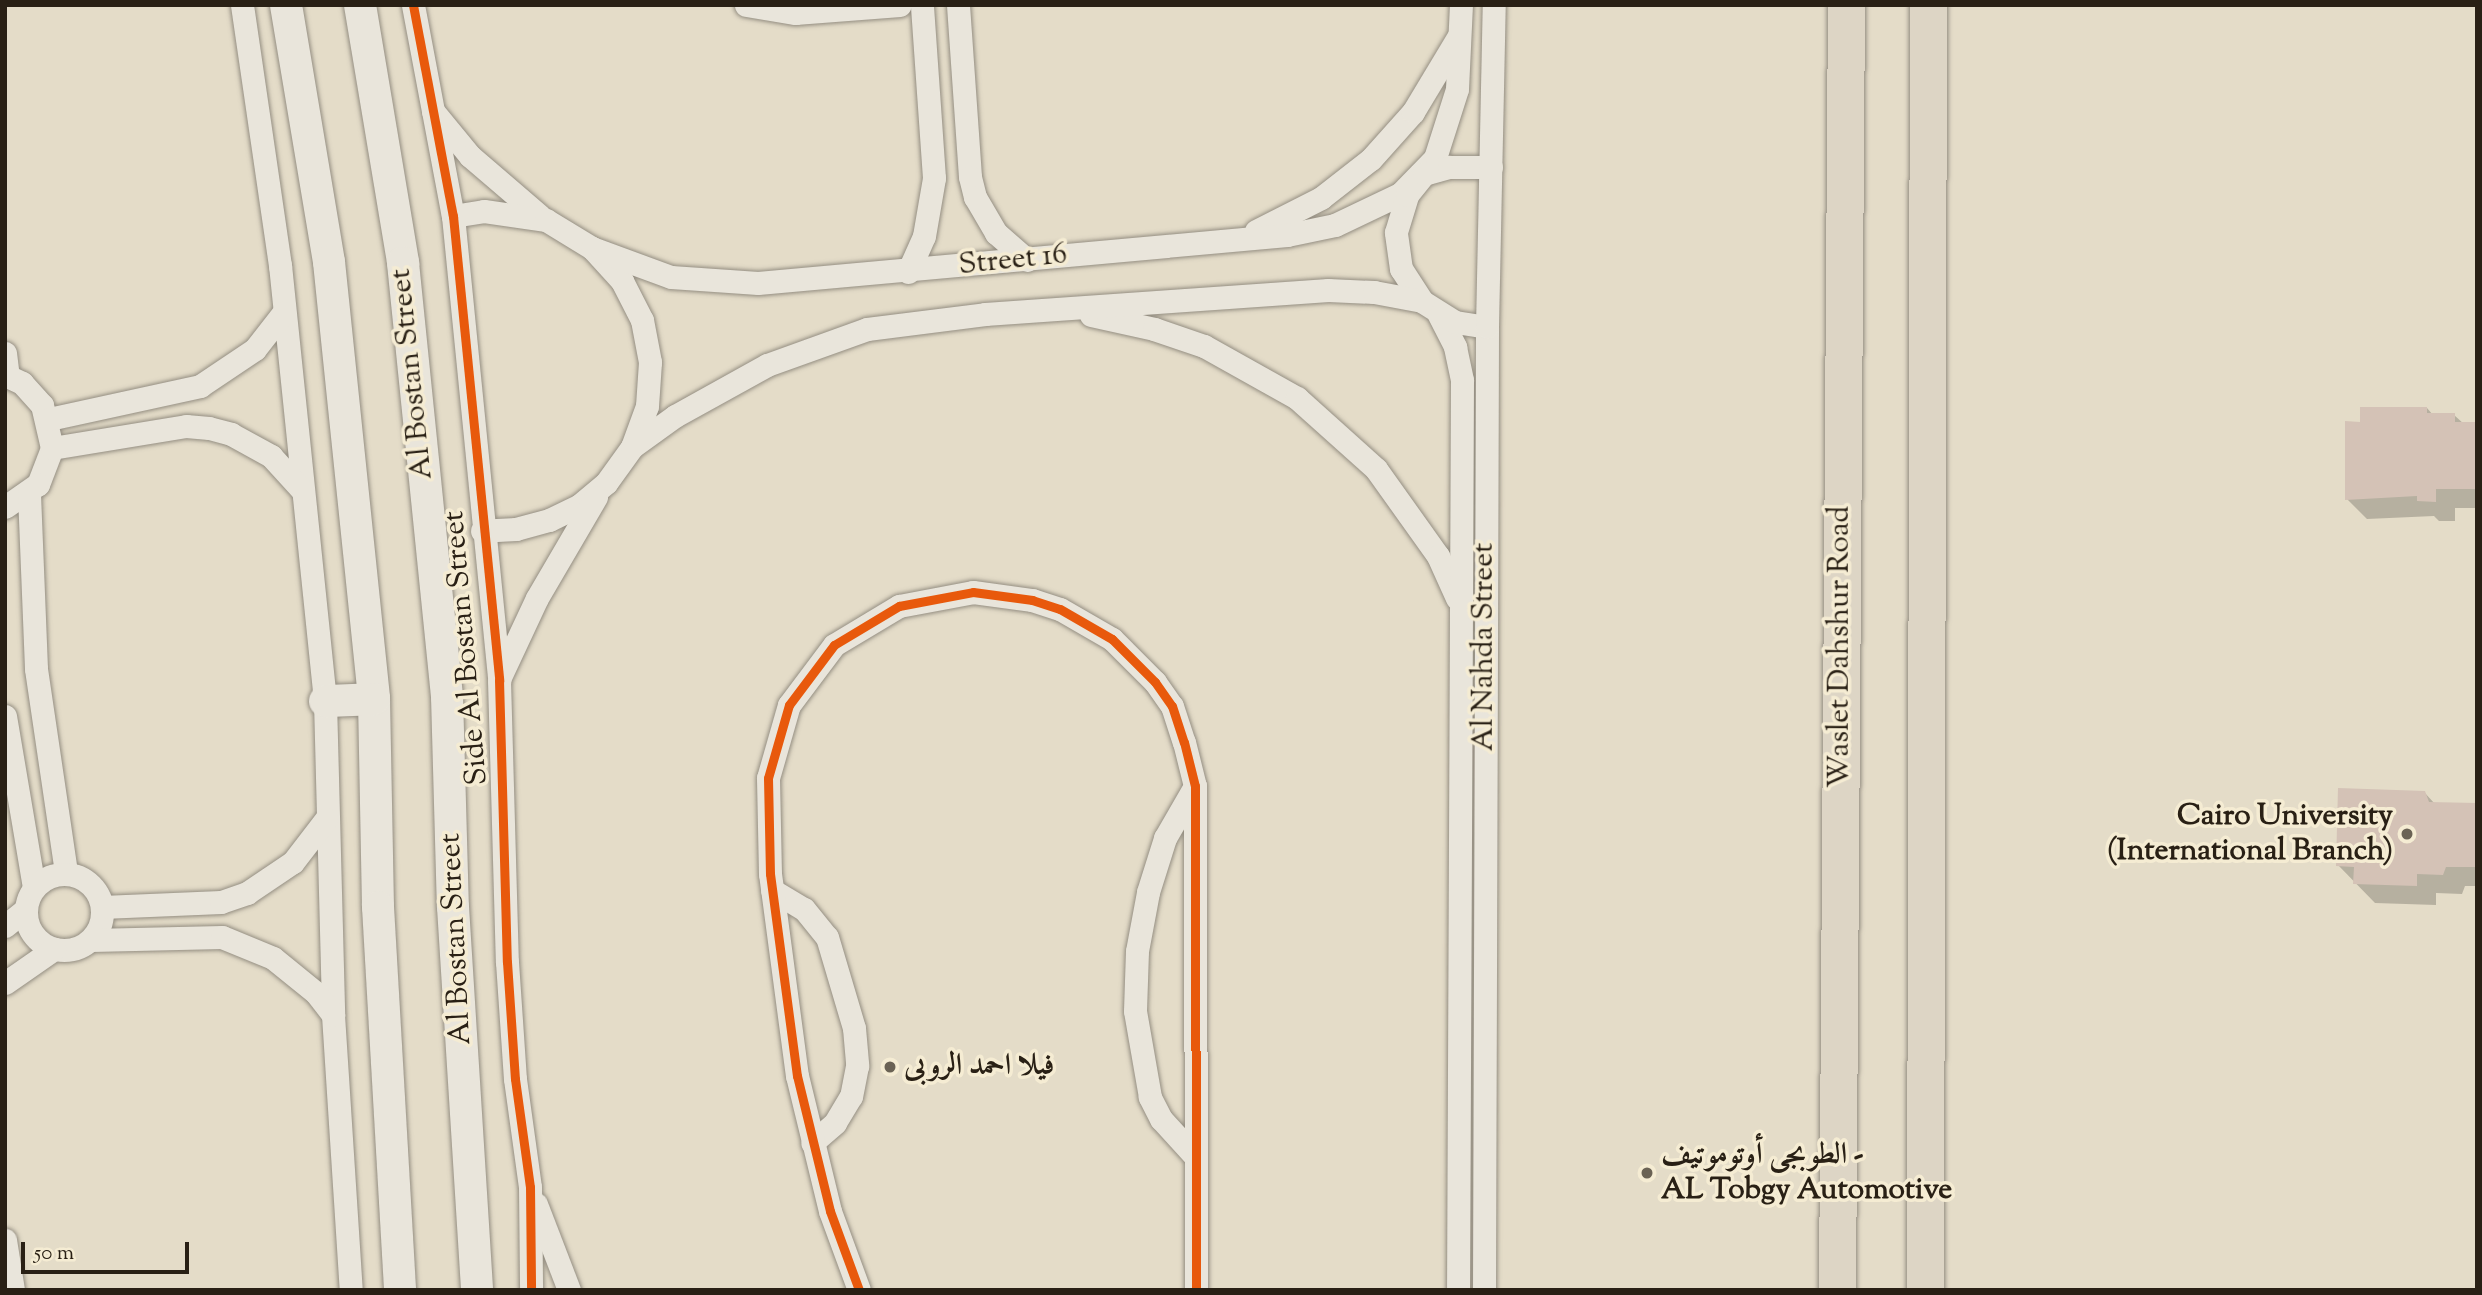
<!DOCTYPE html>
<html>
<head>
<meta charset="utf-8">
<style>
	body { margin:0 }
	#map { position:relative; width:2482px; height:1295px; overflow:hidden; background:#e4dcc8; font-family:"Sorts Mill Goudy",Amiri,serif }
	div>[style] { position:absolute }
	.shadow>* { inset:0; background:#0003 }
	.building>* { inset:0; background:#d4c2b6 }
	.roads { filter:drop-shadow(0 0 2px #948e82) drop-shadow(0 0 2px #948e82) }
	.street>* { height:23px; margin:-11.5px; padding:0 11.5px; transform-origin:11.5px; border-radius:11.5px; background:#e9e5db }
	.street>.ring { margin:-11.5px; padding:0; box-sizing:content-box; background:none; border:23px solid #e9e5db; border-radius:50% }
	.secondary>* { height:32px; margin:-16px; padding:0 16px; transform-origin:16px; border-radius:16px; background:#e9e5db }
	.primary>* { height:37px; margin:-18.5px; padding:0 18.5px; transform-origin:18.5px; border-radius:18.5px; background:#ddd5c5 }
	.cycleway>* { height:9px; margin:-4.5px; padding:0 4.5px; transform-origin:4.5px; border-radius:4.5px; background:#e8590c }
	.dots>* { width:19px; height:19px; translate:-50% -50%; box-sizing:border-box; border:4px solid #f5ecd3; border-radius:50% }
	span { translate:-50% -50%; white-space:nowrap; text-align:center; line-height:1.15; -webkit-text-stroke:7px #f5ecd3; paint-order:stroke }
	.street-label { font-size:30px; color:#292015 }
	.poi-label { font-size:30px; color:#292015; font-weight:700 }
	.right { translate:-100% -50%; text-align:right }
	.left { translate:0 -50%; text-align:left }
	.frame { position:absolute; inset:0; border:7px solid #292015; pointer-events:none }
	.scale { position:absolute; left:21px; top:1242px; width:168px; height:32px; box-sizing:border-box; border:4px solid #292015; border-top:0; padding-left:9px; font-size:21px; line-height:24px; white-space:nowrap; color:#292015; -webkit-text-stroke:5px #f5ecd3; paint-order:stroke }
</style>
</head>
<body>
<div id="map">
	<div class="shadow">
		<i style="clip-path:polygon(2427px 408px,2433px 415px,2454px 415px,2464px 424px,2477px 424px,2477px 508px,2455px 508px,2455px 521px,2439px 521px,2434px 516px,2367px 519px,2347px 499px,2361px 423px)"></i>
		<i style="clip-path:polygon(2424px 792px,2435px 804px,2477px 804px,2477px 886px,2465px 886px,2462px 894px,2436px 893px,2436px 905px,2375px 903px,2338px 865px)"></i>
	</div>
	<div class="building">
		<i style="clip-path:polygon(2360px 407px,2427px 407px,2427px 413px,2455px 413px,2455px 422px,2477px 422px,2477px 489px,2436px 489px,2436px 502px,2417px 501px,2417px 496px,2345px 500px,2345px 421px,2360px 422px)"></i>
		<i style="clip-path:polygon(2338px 788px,2425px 791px,2429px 802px,2477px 803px,2477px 867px,2446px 867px,2443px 875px,2417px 874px,2417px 886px,2353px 884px,2354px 867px,2336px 866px)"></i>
	</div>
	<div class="roads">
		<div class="street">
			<i style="left:242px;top:5px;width:263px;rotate:81.7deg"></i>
			<i style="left:280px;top:265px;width:438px;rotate:84.1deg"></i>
			<i style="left:325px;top:701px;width:314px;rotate:88.5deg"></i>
			<i style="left:333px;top:1015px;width:276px;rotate:86.3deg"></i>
			<i style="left:413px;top:5px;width:215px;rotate:79.3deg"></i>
			<i style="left:453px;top:216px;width:466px;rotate:84.3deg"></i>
			<i style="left:499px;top:680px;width:282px;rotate:88.4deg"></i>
			<i style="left:507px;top:962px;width:117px;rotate:86.1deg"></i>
			<i style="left:515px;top:1079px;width:109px;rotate:82.1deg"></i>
			<i style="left:530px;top:1187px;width:103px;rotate:89.4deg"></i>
			<i style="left:746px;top:5px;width:50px;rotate:9.3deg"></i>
			<i style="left:795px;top:13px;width:105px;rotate:-4.4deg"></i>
			<i style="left:958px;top:5px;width:172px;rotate:86deg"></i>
			<i style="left:970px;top:177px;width:21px;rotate:76deg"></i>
			<i style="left:975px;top:197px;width:42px;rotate:59.7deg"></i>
			<i style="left:996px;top:233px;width:41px;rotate:41.1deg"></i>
			<i style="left:433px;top:111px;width:58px;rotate:50.6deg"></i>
			<i style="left:470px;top:156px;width:92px;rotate:40.6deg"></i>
			<i style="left:453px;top:216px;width:31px;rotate:-9deg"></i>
			<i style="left:484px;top:211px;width:63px;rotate:8.3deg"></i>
			<i style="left:546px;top:220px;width:54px;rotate:31.3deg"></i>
			<i style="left:592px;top:248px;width:45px;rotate:47.7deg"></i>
			<i style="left:622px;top:281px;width:44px;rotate:62.9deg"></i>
			<i style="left:642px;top:320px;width:43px;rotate:79.2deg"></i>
			<i style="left:650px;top:362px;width:44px;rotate:93.9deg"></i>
			<i style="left:647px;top:406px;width:44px;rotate:110.1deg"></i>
			<i style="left:632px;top:447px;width:44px;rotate:125.8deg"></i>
			<i style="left:606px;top:483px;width:34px;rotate:140deg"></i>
			<i style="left:580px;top:505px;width:34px;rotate:154deg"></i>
			<i style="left:549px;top:520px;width:34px;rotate:165deg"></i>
			<i style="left:516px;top:529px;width:34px;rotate:177deg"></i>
			<i style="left:1256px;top:231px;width:73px;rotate:-26.9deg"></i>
			<i style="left:1321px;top:198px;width:63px;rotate:-38deg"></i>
			<i style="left:1371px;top:159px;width:63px;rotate:-48.2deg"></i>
			<i style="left:1413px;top:112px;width:87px;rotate:-59deg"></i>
			<i style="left:592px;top:248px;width:84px;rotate:20.2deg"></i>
			<i style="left:671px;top:277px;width:87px;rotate:3.9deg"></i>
			<i style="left:758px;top:283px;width:531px;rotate:-5.18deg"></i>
			<i style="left:1287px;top:235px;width:49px;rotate:-11.8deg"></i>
			<i style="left:1335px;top:225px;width:72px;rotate:-25.5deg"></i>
			<i style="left:1400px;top:194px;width:50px;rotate:-45.8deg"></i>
			<i style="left:1435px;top:158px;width:72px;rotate:-72.3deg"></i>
			<i style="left:1457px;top:89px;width:84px;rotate:-87.3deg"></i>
			<i style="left:908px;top:272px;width:39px;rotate:-66deg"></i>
			<i style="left:924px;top:236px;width:59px;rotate:-80.2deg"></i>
			<i style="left:934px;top:178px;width:173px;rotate:-94deg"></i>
			<i style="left:1091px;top:315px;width:65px;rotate:12.5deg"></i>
			<i style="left:1154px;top:329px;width:53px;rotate:18.8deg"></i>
			<i style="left:1204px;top:346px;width:107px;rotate:29.2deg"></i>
			<i style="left:1297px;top:398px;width:106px;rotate:41.9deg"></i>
			<i style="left:1376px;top:469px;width:107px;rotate:54.5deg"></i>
			<i style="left:1438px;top:556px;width:46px;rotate:65.7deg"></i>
			<i style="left:1439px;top:315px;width:36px;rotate:63deg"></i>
			<i style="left:1455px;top:347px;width:34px;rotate:78deg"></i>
			<i style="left:1462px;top:380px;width:910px;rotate:90.25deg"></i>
			<i style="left:1487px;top:327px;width:32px;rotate:-171deg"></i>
			<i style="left:1455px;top:322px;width:39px;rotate:-148deg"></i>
			<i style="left:1422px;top:301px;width:38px;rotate:-123deg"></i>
			<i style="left:1401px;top:269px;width:37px;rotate:-98deg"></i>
			<i style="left:1396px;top:232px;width:39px;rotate:-73deg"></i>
			<i style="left:1407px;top:195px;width:27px;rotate:-51deg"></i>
			<i style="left:1424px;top:174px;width:26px;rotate:-16deg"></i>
			<i style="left:1449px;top:167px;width:42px"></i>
			<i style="left:5px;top:353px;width:23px;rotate:83deg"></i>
			<i style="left:5px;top:375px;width:19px;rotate:25deg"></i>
			<i style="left:22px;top:383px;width:30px;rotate:48deg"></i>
			<i style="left:42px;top:405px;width:44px;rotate:76.9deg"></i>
			<i style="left:52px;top:448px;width:39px;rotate:111deg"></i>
			<i style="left:38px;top:484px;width:40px;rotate:145.1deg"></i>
			<i style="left:49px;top:419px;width:155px;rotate:-12.3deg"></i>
			<i style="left:200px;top:386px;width:66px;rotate:-33.9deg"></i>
			<i style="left:255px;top:349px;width:46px;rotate:-52.1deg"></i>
			<i style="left:632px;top:447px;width:53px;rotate:-35.8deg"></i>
			<i style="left:675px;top:416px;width:105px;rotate:-29deg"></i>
			<i style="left:767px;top:365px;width:106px;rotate:-19.8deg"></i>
			<i style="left:867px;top:329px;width:119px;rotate:-7.2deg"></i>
			<i style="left:985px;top:314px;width:344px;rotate:-4deg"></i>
			<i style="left:1328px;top:290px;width:46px;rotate:2.5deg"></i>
			<i style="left:1374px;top:292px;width:49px;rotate:10.6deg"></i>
			<i style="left:52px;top:448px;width:136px;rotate:-9.3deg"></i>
			<i style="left:186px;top:426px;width:23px;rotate:5deg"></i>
			<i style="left:209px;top:428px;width:23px;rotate:15deg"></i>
			<i style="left:231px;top:434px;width:46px;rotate:28.8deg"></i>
			<i style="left:271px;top:456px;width:46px;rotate:47.6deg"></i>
			<i style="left:29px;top:494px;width:175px;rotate:87.7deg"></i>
			<i style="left:36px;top:669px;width:206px;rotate:81.6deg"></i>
			<i style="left:500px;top:677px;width:87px;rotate:-64.9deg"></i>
			<i style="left:537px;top:598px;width:117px;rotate:-59.7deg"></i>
			<i style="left:5px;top:716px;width:173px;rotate:80.4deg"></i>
			<i class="ring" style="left:26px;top:874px;width:53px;height:53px"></i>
			<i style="left:772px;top:890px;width:37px;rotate:31deg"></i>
			<i style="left:804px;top:909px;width:36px;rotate:51deg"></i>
			<i style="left:827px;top:937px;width:95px;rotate:73.5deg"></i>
			<i style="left:854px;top:1028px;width:38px;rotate:85deg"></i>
			<i style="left:857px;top:1066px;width:31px;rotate:101deg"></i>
			<i style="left:851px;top:1096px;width:31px;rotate:121deg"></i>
			<i style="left:835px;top:1123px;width:30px;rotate:139deg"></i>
			<i style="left:102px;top:907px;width:119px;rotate:-2.4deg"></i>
			<i style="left:221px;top:902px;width:28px;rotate:-19deg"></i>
			<i style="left:247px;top:893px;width:55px;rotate:-34deg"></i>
			<i style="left:293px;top:862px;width:54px;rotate:-52.5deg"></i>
			<i style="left:5px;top:926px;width:26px;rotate:-39deg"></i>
			<i style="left:91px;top:940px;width:131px;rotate:-1.3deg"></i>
			<i style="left:222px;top:937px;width:55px;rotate:22.4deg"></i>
			<i style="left:273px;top:958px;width:55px;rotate:39.1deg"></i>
			<i style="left:316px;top:993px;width:28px;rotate:52deg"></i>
			<i style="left:5px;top:983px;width:60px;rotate:-34.8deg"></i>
			<i style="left:1193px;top:1154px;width:47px;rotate:-132.4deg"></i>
			<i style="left:1161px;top:1119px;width:25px;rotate:-117deg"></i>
			<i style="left:1150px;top:1097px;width:87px;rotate:-99.9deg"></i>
			<i style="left:1135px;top:1011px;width:60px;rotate:-88.1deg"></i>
			<i style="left:1137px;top:951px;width:60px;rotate:-79.4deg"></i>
			<i style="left:1148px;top:892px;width:57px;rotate:-72.5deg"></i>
			<i style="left:1165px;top:838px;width:60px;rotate:-60deg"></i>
			<i style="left:536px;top:1204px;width:92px;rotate:69deg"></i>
			<i style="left:5px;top:1240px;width:51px;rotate:80.9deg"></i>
			<i style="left:859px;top:1290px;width:84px;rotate:-110.2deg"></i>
			<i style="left:830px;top:1211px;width:139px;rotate:-103.7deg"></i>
			<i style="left:797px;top:1076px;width:204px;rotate:-97.6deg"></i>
			<i style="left:770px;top:874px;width:96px;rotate:-91.2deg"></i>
			<i style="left:768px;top:778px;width:76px;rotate:-74deg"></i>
			<i style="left:789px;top:705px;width:75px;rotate:-53.1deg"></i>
			<i style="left:834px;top:645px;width:76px;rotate:-31deg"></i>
			<i style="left:899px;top:606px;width:75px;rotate:-10.7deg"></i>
			<i style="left:973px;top:592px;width:60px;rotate:7.7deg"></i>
			<i style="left:1032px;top:600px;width:29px;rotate:18deg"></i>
			<i style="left:1060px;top:609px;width:60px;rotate:30deg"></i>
			<i style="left:1112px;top:639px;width:61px;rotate:45deg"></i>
			<i style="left:1155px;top:682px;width:29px;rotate:55deg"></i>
			<i style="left:1172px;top:706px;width:38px;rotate:72deg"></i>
			<i style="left:1184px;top:742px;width:45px;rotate:76deg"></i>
			<i style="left:1195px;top:786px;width:504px;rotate:89.89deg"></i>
			<i style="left:1484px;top:1290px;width:963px;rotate:-89.82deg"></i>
			<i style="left:1487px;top:327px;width:322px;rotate:-88.8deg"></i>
		</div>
		<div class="secondary">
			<i style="left:286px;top:5px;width:261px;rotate:80.5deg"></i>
			<i style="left:329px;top:262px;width:439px;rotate:84.1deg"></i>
			<i style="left:374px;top:699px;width:208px;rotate:88.9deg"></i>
			<i style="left:378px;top:907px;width:384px;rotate:86.7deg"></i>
			<i style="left:360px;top:5px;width:262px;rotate:80.5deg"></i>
			<i style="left:403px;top:263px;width:435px;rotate:84.2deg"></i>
			<i style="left:447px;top:696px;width:211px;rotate:88.4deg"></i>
			<i style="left:453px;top:907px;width:384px;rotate:86.4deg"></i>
			<i style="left:325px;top:701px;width:49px;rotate:-2.3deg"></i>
		</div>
		<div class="primary">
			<i style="left:1837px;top:1290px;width:1285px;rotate:-89.6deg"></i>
			<i style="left:1925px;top:1290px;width:1285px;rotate:-89.87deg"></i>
		</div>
	</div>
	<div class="cycleway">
		<i style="left:413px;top:5px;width:215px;rotate:79.3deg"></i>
		<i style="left:453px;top:216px;width:466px;rotate:84.3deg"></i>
		<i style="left:499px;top:680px;width:282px;rotate:88.4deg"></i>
		<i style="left:507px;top:962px;width:117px;rotate:86.1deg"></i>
		<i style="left:515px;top:1079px;width:109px;rotate:82.1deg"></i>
		<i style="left:530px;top:1187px;width:103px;rotate:89.4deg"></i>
		<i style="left:859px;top:1290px;width:84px;rotate:-110.2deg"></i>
		<i style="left:830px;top:1211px;width:139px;rotate:-103.7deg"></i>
		<i style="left:797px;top:1076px;width:204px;rotate:-97.6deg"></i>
		<i style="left:770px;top:874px;width:96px;rotate:-91.2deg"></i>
		<i style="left:768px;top:778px;width:76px;rotate:-74deg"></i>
		<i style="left:789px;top:705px;width:75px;rotate:-53.1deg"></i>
		<i style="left:834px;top:645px;width:76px;rotate:-31deg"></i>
		<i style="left:899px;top:606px;width:75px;rotate:-10.7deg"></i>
		<i style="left:973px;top:592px;width:60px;rotate:7.7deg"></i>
		<i style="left:1032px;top:600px;width:29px;rotate:18deg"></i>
		<i style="left:1060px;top:609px;width:60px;rotate:30deg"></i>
		<i style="left:1112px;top:639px;width:61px;rotate:45deg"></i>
		<i style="left:1155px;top:682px;width:29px;rotate:55deg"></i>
		<i style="left:1172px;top:706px;width:38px;rotate:72deg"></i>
		<i style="left:1184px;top:742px;width:45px;rotate:76deg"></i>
		<i style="left:1195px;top:786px;width:504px;rotate:89.89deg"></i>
	</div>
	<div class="dots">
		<i style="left:2407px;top:834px;background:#6a6254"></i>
		<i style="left:890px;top:1067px;background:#6a6254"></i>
		<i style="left:1647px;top:1173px;background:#6a6254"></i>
	</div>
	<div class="street-label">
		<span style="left:1013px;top:261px;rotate:-6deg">Street 16</span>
		<span style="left:413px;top:374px;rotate:-96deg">Al Bostan Street</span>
		<span style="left:1485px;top:647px;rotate:-90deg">Al Nahda Street</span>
		<span style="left:1841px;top:647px;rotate:-90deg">Waslet Dahshur Road</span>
		<span style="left:467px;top:648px;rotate:-95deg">Side Al Bostan Street</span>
		<span style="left:457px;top:939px;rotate:-93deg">Al Bostan Street</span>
	</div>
	<div class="poi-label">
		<span class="right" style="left:2393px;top:834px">Cairo University<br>(International Branch)</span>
		<span class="left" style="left:904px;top:1067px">فيلا احمد الروبى</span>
		<span class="left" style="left:1661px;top:1173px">الطوبجى أوتوموتيف -<br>AL Tobgy Automotive</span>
	</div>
	<div class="frame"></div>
	<div class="scale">50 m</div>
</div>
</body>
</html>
